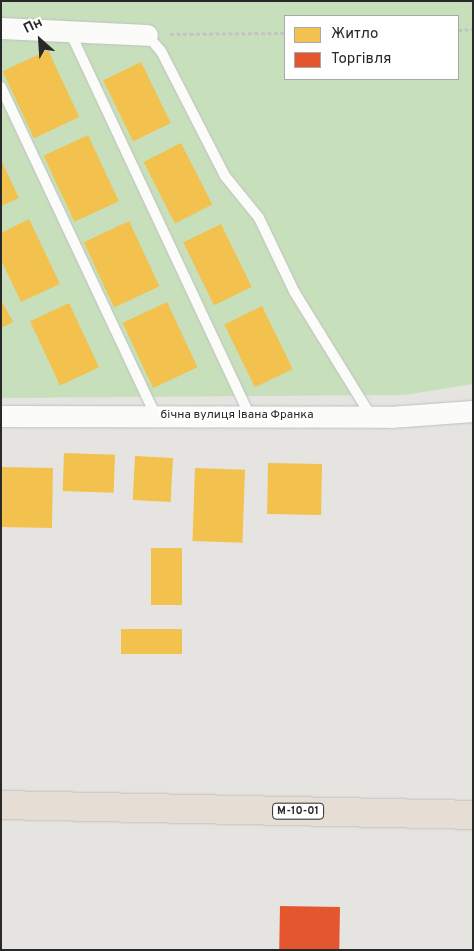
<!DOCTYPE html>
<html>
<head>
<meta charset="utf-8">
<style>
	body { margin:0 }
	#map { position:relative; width:474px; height:951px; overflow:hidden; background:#e6e4e0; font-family:Overpass,sans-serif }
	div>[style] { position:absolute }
	.green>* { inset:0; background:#c7e0bb }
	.homes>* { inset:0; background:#f2c14e; transform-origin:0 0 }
	.shops>* { inset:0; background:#e4572e; transform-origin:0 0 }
	.path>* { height:3px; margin-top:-1.5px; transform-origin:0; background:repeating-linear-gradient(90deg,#c3c3c2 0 4px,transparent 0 6.5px) }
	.roads { filter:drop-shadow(0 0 1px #c0c0c1) drop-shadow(0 0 1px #c0c0c1) }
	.lane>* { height:10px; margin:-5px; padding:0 5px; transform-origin:5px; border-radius:5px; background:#fbfbfa }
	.street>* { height:21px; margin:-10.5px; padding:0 10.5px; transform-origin:10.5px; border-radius:10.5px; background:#fbfbfa }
	.highway>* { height:28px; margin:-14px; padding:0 14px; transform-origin:14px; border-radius:14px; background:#e6ded4 }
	span { translate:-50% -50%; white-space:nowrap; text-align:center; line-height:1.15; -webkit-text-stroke:5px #fff; paint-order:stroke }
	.shield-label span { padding:1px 4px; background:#fff; border:1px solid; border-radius:4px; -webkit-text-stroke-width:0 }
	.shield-label { font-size:11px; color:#292929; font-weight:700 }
	.street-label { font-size:12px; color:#292929 }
	.frame { position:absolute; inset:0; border:2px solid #292929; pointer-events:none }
	.legend { position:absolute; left:284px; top:15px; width:175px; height:65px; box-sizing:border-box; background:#fff; border:1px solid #a9a9a9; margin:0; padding:6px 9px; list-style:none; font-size:15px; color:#292929 }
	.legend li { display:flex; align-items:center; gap:10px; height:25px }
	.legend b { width:25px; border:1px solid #a9a9a9 }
	.north { position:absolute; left:15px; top:15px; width:50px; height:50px; -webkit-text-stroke:4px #fff; paint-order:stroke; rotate:334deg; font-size:14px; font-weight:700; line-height:20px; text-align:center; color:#292929 }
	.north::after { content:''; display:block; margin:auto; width:18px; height:22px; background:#292929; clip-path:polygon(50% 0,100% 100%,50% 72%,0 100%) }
</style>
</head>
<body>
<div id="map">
	<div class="green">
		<i style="clip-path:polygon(evenodd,1px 1px,473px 1px,473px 384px,404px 395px,1px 398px,1px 1px,285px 16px,458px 16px,458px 79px,285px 79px,285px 16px)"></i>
	</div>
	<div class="homes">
		<i style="left:48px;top:50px;width:74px;height:50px;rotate:65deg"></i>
		<i style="left:141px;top:62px;width:68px;height:42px;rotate:64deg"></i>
		<i style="left:88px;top:135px;width:73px;height:49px;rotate:65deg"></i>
		<i style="left:181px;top:143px;width:69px;height:42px;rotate:63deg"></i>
		<i style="clip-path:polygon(1px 160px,19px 198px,1px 206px)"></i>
		<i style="clip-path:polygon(29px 219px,60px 284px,21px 302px,1px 260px,1px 233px)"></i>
		<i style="left:129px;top:221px;width:72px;height:50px;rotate:65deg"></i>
		<i style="left:221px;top:224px;width:70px;height:42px;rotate:64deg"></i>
		<i style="clip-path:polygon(1px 300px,13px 322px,1px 328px)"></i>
		<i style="left:167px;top:302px;width:72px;height:49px;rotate:65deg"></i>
		<i style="left:69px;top:303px;width:71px;height:43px;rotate:65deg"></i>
		<i style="left:262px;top:306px;width:70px;height:42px;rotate:64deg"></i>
		<i style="left:64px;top:453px;width:51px;height:38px;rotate:2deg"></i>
		<i style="left:135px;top:456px;width:38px;height:44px;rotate:3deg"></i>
		<i style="left:268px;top:463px;width:54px;height:51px;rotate:1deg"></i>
		<i style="left:1px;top:467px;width:52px;height:60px;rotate:1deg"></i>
		<i style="left:195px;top:468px;width:50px;height:73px;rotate:2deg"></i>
		<i style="left:151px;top:548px;width:31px;height:57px"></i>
		<i style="left:121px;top:629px;width:61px;height:25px"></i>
	</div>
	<div class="shops">
		<i style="left:280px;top:906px;width:60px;height:44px;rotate:1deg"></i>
	</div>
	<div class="path">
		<i style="left:458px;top:30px;width:15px;rotate:-4deg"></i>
		<i style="left:170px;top:34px;width:115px;rotate:-0.5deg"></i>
	</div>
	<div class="roads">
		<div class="lane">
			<i style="left:70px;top:32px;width:424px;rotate:64.9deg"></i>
			<i style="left:147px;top:35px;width:21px;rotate:49deg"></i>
			<i style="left:161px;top:51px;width:140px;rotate:62.9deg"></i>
			<i style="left:225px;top:176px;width:54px;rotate:51deg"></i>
			<i style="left:259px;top:218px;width:83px;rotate:64.4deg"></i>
			<i style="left:295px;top:293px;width:145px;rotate:58.3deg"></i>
			<i style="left:1px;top:87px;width:364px;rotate:64.8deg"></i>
		</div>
		<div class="street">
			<i style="left:1px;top:28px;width:146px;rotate:2.7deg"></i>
			<i style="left:1px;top:416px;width:389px;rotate:0.1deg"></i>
			<i style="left:390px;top:417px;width:83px;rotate:-4.1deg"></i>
		</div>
		<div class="highway">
			<i style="left:1px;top:805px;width:472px;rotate:1.2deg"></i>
		</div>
	</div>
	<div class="shield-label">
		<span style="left:298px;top:811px">М-10-01</span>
	</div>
	<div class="street-label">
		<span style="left:237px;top:416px">бічна вулиця Івана Франка</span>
	</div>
	<div class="frame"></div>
	<ul class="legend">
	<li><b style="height:14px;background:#f2c14e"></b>Житло</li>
	<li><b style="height:14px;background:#e4572e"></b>Торгівля</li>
	</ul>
	<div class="north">Пн</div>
</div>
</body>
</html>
